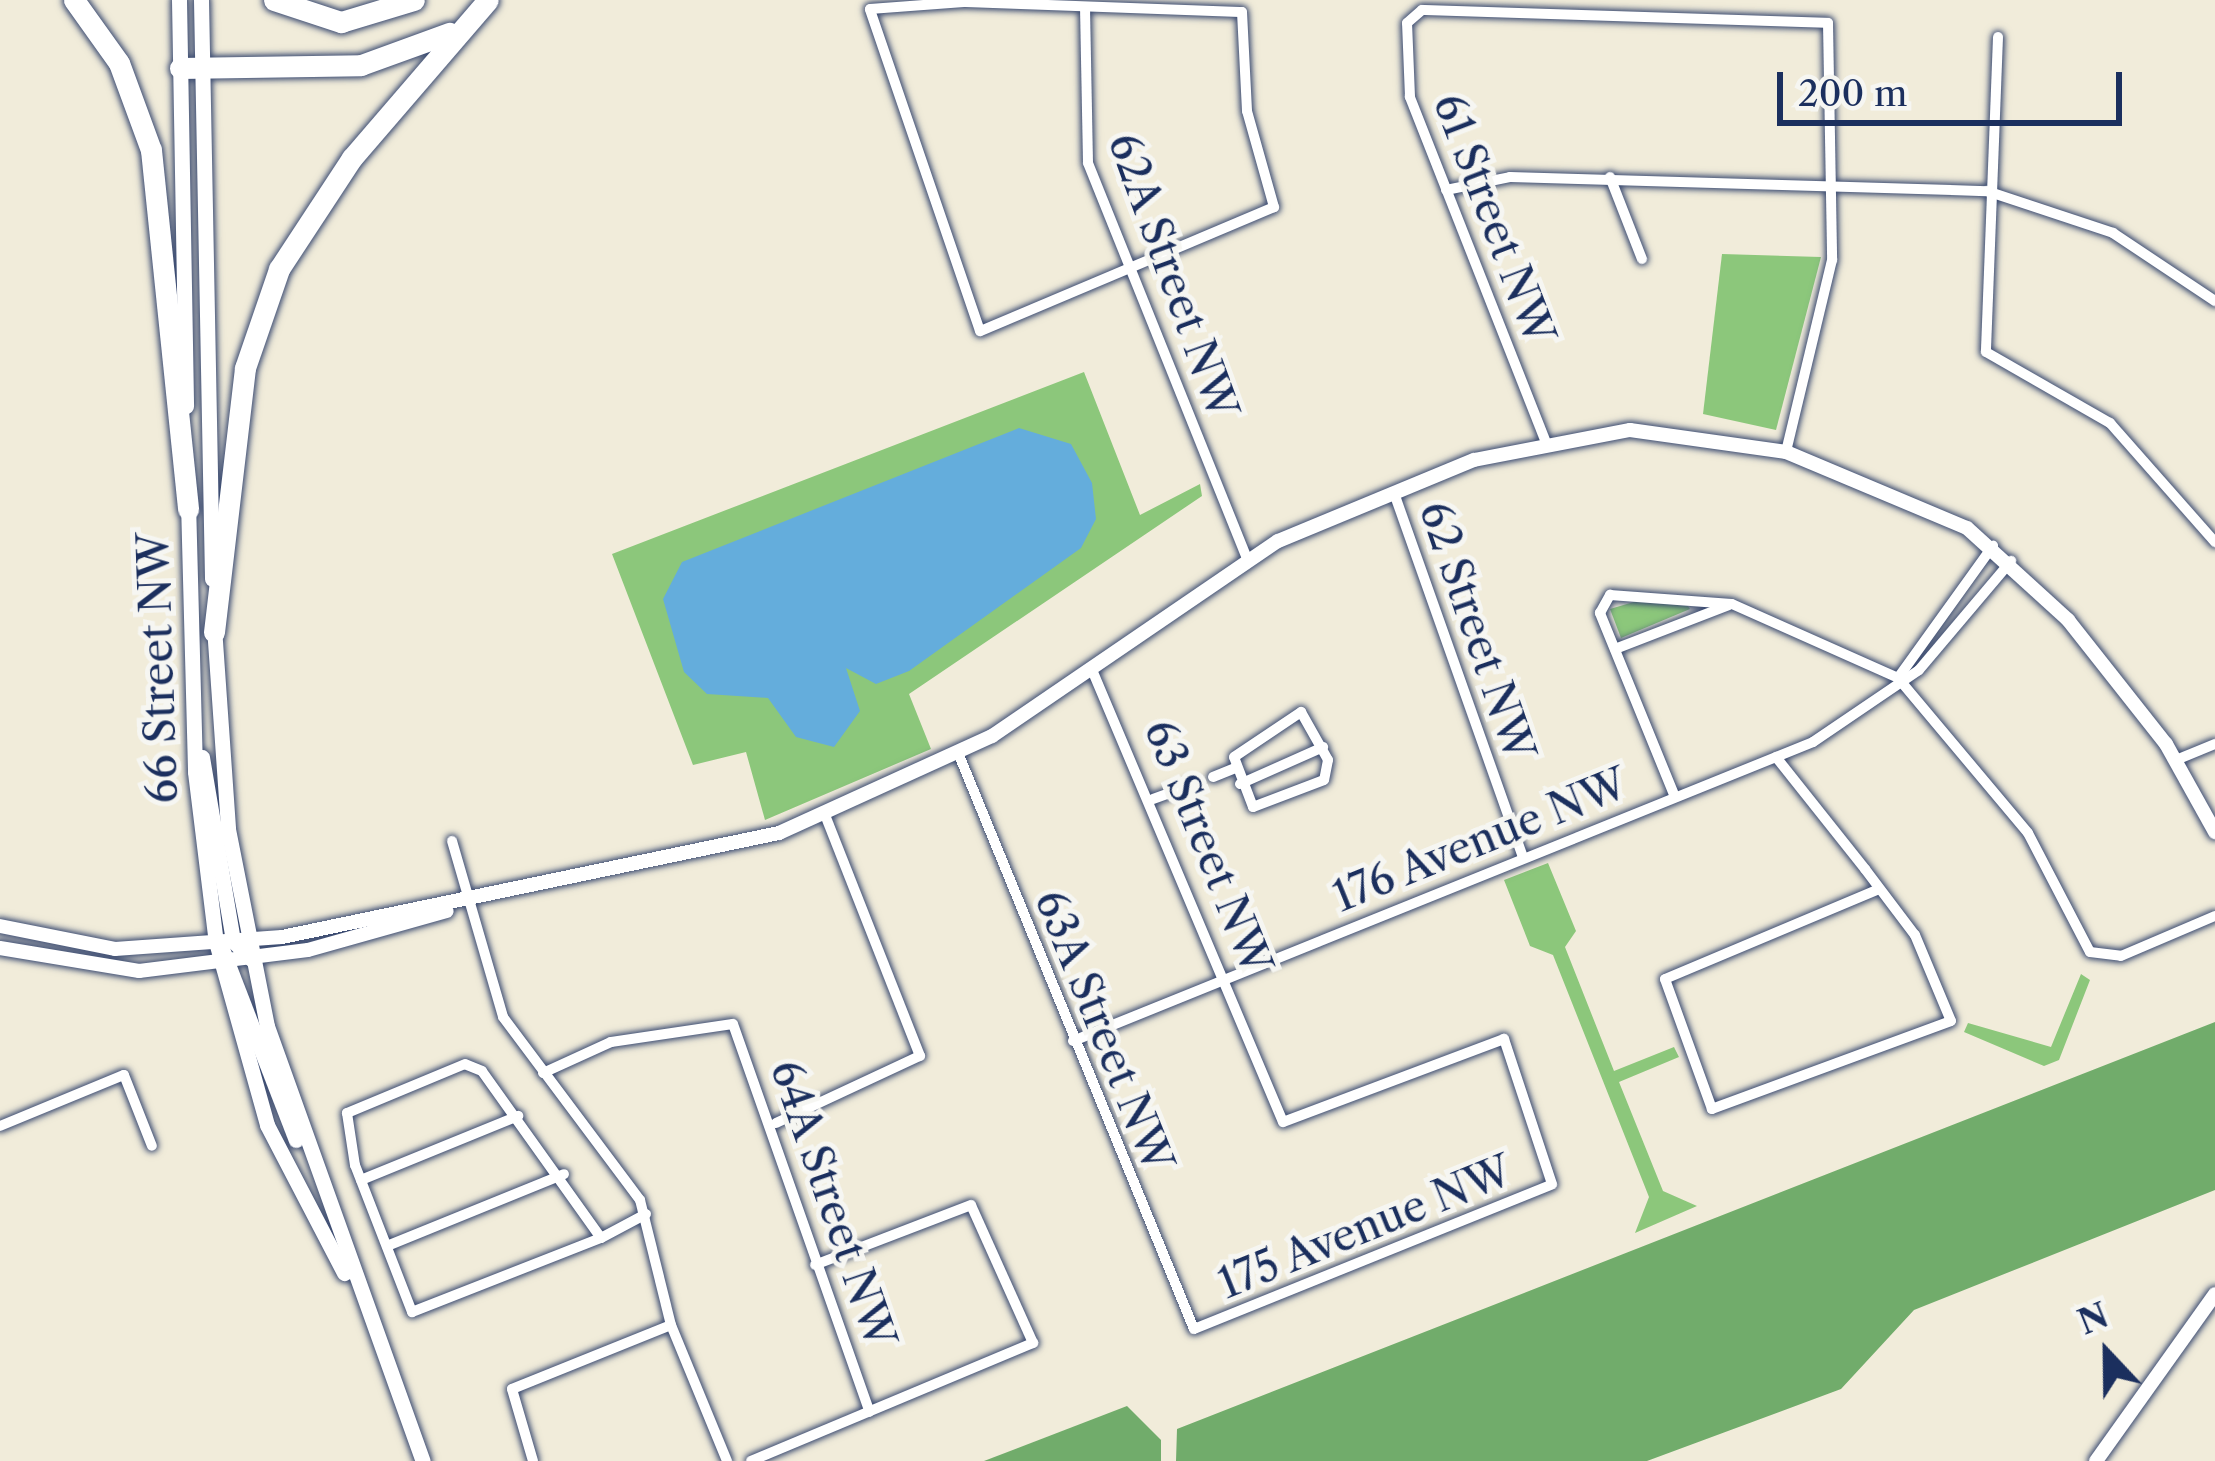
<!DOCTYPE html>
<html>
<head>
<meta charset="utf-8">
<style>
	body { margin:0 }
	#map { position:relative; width:2215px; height:1461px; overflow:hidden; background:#f1ecda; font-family:"Libre Caslon Text",serif }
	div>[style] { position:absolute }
	.green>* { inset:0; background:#8cc77b }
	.forest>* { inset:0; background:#71ac6b }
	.water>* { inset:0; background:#64addc }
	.roads { filter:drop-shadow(0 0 3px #3b4b71) drop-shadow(0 0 3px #3b4b71) }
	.minor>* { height:10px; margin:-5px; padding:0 5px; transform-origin:5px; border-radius:5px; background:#fff }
	.tertiary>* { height:14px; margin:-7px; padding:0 7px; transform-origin:7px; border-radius:7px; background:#fff }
	.secondary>* { height:15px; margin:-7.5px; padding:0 7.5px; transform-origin:7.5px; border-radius:7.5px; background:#fff }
	.motorway>* { height:21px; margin:-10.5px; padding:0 10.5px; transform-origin:10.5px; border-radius:10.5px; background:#fff }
	span { translate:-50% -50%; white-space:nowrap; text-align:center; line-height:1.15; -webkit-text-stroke:10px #f6f6f2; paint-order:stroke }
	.street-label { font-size:42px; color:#1b2f5e }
	.north { position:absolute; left:2047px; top:1293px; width:120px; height:120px; -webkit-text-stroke:9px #f6f6f2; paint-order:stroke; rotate:338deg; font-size:33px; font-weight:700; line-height:48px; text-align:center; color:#1b2f5e }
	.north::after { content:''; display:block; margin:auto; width:42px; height:54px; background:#1b2f5e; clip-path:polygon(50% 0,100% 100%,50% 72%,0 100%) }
	.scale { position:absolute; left:1777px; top:72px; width:345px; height:54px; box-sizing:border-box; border:6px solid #1b2f5e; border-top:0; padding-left:15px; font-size:36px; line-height:42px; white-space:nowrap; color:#1b2f5e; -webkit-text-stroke:9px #f6f6f2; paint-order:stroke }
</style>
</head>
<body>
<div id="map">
	<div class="green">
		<i style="clip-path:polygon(1722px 254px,1821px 257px,1776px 430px,1703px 414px)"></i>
		<i style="clip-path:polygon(1084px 372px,1140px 515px,1200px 484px,1202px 496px,909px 694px,931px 749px,765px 820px,746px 752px,693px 765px,612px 554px)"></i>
		<i style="clip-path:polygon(1637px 601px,1688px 606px,1690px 609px,1621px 638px,1610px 609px)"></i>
		<i style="clip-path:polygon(1548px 863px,1576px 931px,1565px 947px,1614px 1071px,1674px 1047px,1679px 1057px,1619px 1082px,1663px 1191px,1697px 1206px,1635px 1233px,1649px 1197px,1553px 955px,1530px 946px,1504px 880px)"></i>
		<i style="clip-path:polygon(2081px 974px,2090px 980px,2059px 1060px,2044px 1066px,1964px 1032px,1968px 1023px,2051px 1047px)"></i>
	</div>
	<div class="forest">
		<i style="clip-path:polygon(2215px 1022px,2215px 1190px,1914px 1310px,1841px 1389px,1647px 1461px,1176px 1461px,1177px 1429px)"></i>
		<i style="clip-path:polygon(1127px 1406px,1161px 1440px,1161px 1461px,984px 1461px)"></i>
	</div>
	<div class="water">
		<i style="clip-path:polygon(1019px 428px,1071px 444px,1092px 483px,1096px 519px,1081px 548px,909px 671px,876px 684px,846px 668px,860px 711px,834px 747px,796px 737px,768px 698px,707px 694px,684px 672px,663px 599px,682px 562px)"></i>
	</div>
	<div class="roads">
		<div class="minor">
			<i style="left:964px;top:2px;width:278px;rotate:2.1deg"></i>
			<i style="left:1242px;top:12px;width:99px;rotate:87.1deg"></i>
			<i style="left:1247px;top:111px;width:100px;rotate:74.3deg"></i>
			<i style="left:1274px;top:207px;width:319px;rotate:157.1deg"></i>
			<i style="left:980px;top:331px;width:340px;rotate:-108.9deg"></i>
			<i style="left:870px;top:9px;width:94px;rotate:-4.3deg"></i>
			<i style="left:1085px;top:7px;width:156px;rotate:88.9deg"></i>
			<i style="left:1088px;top:163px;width:426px;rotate:68.1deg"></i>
			<i style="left:1998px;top:37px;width:315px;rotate:92.2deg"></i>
			<i style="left:1986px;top:352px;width:143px;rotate:29.8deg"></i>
			<i style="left:2110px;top:423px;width:159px;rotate:48.6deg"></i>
			<i style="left:1610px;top:177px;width:88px;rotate:68.7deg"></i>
			<i style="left:1446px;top:190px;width:65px;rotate:-11.5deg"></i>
			<i style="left:1510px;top:177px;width:477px;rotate:1.7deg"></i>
			<i style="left:1987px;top:191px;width:133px;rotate:18.4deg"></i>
			<i style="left:2113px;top:233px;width:123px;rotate:33.7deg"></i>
			<i style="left:1545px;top:440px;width:369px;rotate:-111.5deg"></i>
			<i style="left:1410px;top:97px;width:74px;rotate:-92.3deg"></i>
			<i style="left:1407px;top:23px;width:20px;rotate:-41deg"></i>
			<i style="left:1422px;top:10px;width:406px;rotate:1.8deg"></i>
			<i style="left:1828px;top:23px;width:237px;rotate:89deg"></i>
			<i style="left:1832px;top:260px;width:197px;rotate:103.5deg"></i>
			<i style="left:1394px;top:493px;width:387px;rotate:70.5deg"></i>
			<i style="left:1615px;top:649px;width:122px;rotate:-21.1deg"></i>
			<i style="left:1898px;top:678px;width:163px;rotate:-54.3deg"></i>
			<i style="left:1301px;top:712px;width:55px;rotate:60.6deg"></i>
			<i style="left:1328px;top:760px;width:20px;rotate:101deg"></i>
			<i style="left:1324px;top:780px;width:76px;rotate:159.2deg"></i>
			<i style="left:1253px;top:807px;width:53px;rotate:-110.8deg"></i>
			<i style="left:1234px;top:757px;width:81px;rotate:-33.9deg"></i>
			<i style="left:959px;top:755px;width:620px;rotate:67.74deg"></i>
			<i style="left:1194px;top:1329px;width:386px;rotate:-22deg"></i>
			<i style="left:1552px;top:1184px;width:153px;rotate:-108.3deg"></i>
			<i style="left:1504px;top:1039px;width:236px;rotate:159.4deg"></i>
			<i style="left:1283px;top:1122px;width:492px;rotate:-112.9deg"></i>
			<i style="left:1776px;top:757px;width:143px;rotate:51.5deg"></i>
			<i style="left:1865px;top:869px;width:83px;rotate:52.9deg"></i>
			<i style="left:1915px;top:935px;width:93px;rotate:67.3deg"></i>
			<i style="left:1951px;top:1021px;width:255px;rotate:159.8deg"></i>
			<i style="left:1712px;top:1109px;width:138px;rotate:-109.9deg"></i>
			<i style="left:1665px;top:979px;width:232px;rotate:-22.8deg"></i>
			<i style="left:2176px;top:760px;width:42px;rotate:-22.3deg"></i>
			<i style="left:1213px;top:777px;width:22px;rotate:-22deg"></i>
			<i style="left:1240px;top:784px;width:91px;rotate:-24deg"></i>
			<i style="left:1675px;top:797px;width:199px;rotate:-112.2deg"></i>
			<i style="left:1600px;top:613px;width:21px;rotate:-61deg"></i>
			<i style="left:1610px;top:595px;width:122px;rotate:4.2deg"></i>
			<i style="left:1732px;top:604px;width:182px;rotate:24deg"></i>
			<i style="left:1898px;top:678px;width:202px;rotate:50deg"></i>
			<i style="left:2028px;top:833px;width:134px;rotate:62.5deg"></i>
			<i style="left:2090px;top:952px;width:31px;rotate:7deg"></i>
			<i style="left:2121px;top:956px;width:102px;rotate:-23.1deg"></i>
			<i style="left:1153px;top:799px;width:45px;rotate:-19.7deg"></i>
			<i style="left:452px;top:841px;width:183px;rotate:73.8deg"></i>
			<i style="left:503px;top:1017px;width:229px;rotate:53.2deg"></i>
			<i style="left:640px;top:1200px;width:129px;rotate:76.1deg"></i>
			<i style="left:671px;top:1325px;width:147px;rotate:67.6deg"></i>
			<i style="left:1073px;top:1041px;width:798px;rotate:-22deg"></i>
			<i style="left:1813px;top:742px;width:128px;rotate:-34.2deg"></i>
			<i style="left:1919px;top:670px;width:143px;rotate:-49.8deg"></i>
			<i style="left:543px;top:1073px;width:75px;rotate:-24.5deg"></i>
			<i style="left:611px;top:1042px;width:123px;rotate:-8.4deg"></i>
			<i style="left:733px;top:1024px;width:411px;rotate:70.6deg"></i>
			<i style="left:776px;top:1123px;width:159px;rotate:-25deg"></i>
			<i style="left:920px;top:1056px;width:257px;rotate:-111.5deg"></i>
			<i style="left:0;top:1126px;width:134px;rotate:-22.4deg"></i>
			<i style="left:124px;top:1075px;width:76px;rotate:68.5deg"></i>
			<i style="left:361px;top:1180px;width:170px;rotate:-22.2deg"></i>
			<i style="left:601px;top:1238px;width:205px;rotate:-125.5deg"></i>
			<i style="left:482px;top:1071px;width:18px;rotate:-158deg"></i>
			<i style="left:465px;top:1064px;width:128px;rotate:157.4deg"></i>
			<i style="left:347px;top:1113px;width:53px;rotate:81.3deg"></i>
			<i style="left:355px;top:1165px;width:158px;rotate:68.8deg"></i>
			<i style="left:412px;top:1312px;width:203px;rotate:-21.4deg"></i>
			<i style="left:601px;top:1238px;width:51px;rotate:-28.1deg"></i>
			<i style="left:387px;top:1246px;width:191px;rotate:-22.1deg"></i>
			<i style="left:533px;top:1461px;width:75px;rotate:-106.3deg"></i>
			<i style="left:512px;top:1389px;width:171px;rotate:-21.9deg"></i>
			<i style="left:751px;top:1461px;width:306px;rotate:-22.7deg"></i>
			<i style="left:1033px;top:1343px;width:151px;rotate:-114.2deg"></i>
			<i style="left:971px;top:1205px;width:167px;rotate:159deg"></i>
		</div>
		<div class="tertiary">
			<i style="left:0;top:926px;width:117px;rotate:11.3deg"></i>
			<i style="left:115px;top:949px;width:167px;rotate:-4.1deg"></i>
			<i style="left:282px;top:937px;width:508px;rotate:-11.82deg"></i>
			<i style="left:779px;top:833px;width:234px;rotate:-24.5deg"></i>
			<i style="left:992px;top:736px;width:346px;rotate:-34.3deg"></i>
			<i style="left:1278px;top:541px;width:212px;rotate:-22.5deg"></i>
			<i style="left:1474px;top:460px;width:159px;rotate:-10.9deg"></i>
			<i style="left:1630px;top:430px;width:158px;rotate:8deg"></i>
			<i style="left:1786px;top:452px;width:196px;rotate:22.8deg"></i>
			<i style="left:1967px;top:528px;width:137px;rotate:42.3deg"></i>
			<i style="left:2068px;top:620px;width:158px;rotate:51.7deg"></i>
			<i style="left:2166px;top:744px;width:101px;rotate:60.9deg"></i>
			<i style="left:0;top:948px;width:141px;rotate:9.4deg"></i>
			<i style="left:139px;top:971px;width:170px;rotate:-7.1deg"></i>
			<i style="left:308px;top:950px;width:144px;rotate:-15.7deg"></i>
			<i style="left:2096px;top:1461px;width:205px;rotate:-54.5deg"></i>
		</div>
		<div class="secondary">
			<i style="left:179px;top:0;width:406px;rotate:89deg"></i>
			<i style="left:201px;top:0;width:579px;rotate:88.91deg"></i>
			<i style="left:188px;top:502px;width:270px;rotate:88.5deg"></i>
			<i style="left:195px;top:772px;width:171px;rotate:83deg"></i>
			<i style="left:216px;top:942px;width:190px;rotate:74.4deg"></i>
			<i style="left:267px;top:1125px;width:167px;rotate:62.5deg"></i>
			<i style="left:214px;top:627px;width:202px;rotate:86deg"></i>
			<i style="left:228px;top:829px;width:201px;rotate:78.8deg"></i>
			<i style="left:267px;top:1026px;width:462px;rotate:70.3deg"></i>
			<i style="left:202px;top:757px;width:187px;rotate:80.4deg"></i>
			<i style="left:233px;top:941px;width:25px;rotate:45deg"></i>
			<i style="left:221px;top:946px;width:208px;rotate:68.9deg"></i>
		</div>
		<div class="motorway">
			<i style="left:74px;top:0;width:77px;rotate:54.5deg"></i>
			<i style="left:119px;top:63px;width:93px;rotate:69.8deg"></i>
			<i style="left:151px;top:150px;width:361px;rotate:84.1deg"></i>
			<i style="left:274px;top:0;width:71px;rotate:18.2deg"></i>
			<i style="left:341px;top:22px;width:76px;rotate:-16.8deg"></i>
			<i style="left:180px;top:68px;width:181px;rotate:-0.9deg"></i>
			<i style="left:361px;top:65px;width:94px;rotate:-20deg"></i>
			<i style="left:214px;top:632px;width:266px;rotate:-83.3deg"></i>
			<i style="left:245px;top:368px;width:105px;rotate:-71deg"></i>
			<i style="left:279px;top:269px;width:133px;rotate:-56.7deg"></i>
			<i style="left:352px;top:158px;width:208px;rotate:-49.3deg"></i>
		</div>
	</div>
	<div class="street-label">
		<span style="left:1494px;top:219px;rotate:69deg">61 Street NW</span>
		<span style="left:1173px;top:276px;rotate:70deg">62A Street NW</span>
		<span style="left:1477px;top:631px;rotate:71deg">62 Street NW</span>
		<span style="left:158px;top:668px;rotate:-92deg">66 Street NW</span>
		<span style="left:1480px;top:840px;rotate:-22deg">176 Avenue NW</span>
		<span style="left:1208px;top:847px;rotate:68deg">63 Street NW</span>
		<span style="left:1104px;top:1031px;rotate:68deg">63A Street NW</span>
		<span style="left:833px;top:1204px;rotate:71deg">64A Street NW</span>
		<span style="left:1365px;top:1227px;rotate:-22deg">175 Avenue NW</span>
	</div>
	<div class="north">N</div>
	<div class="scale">200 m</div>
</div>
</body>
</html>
